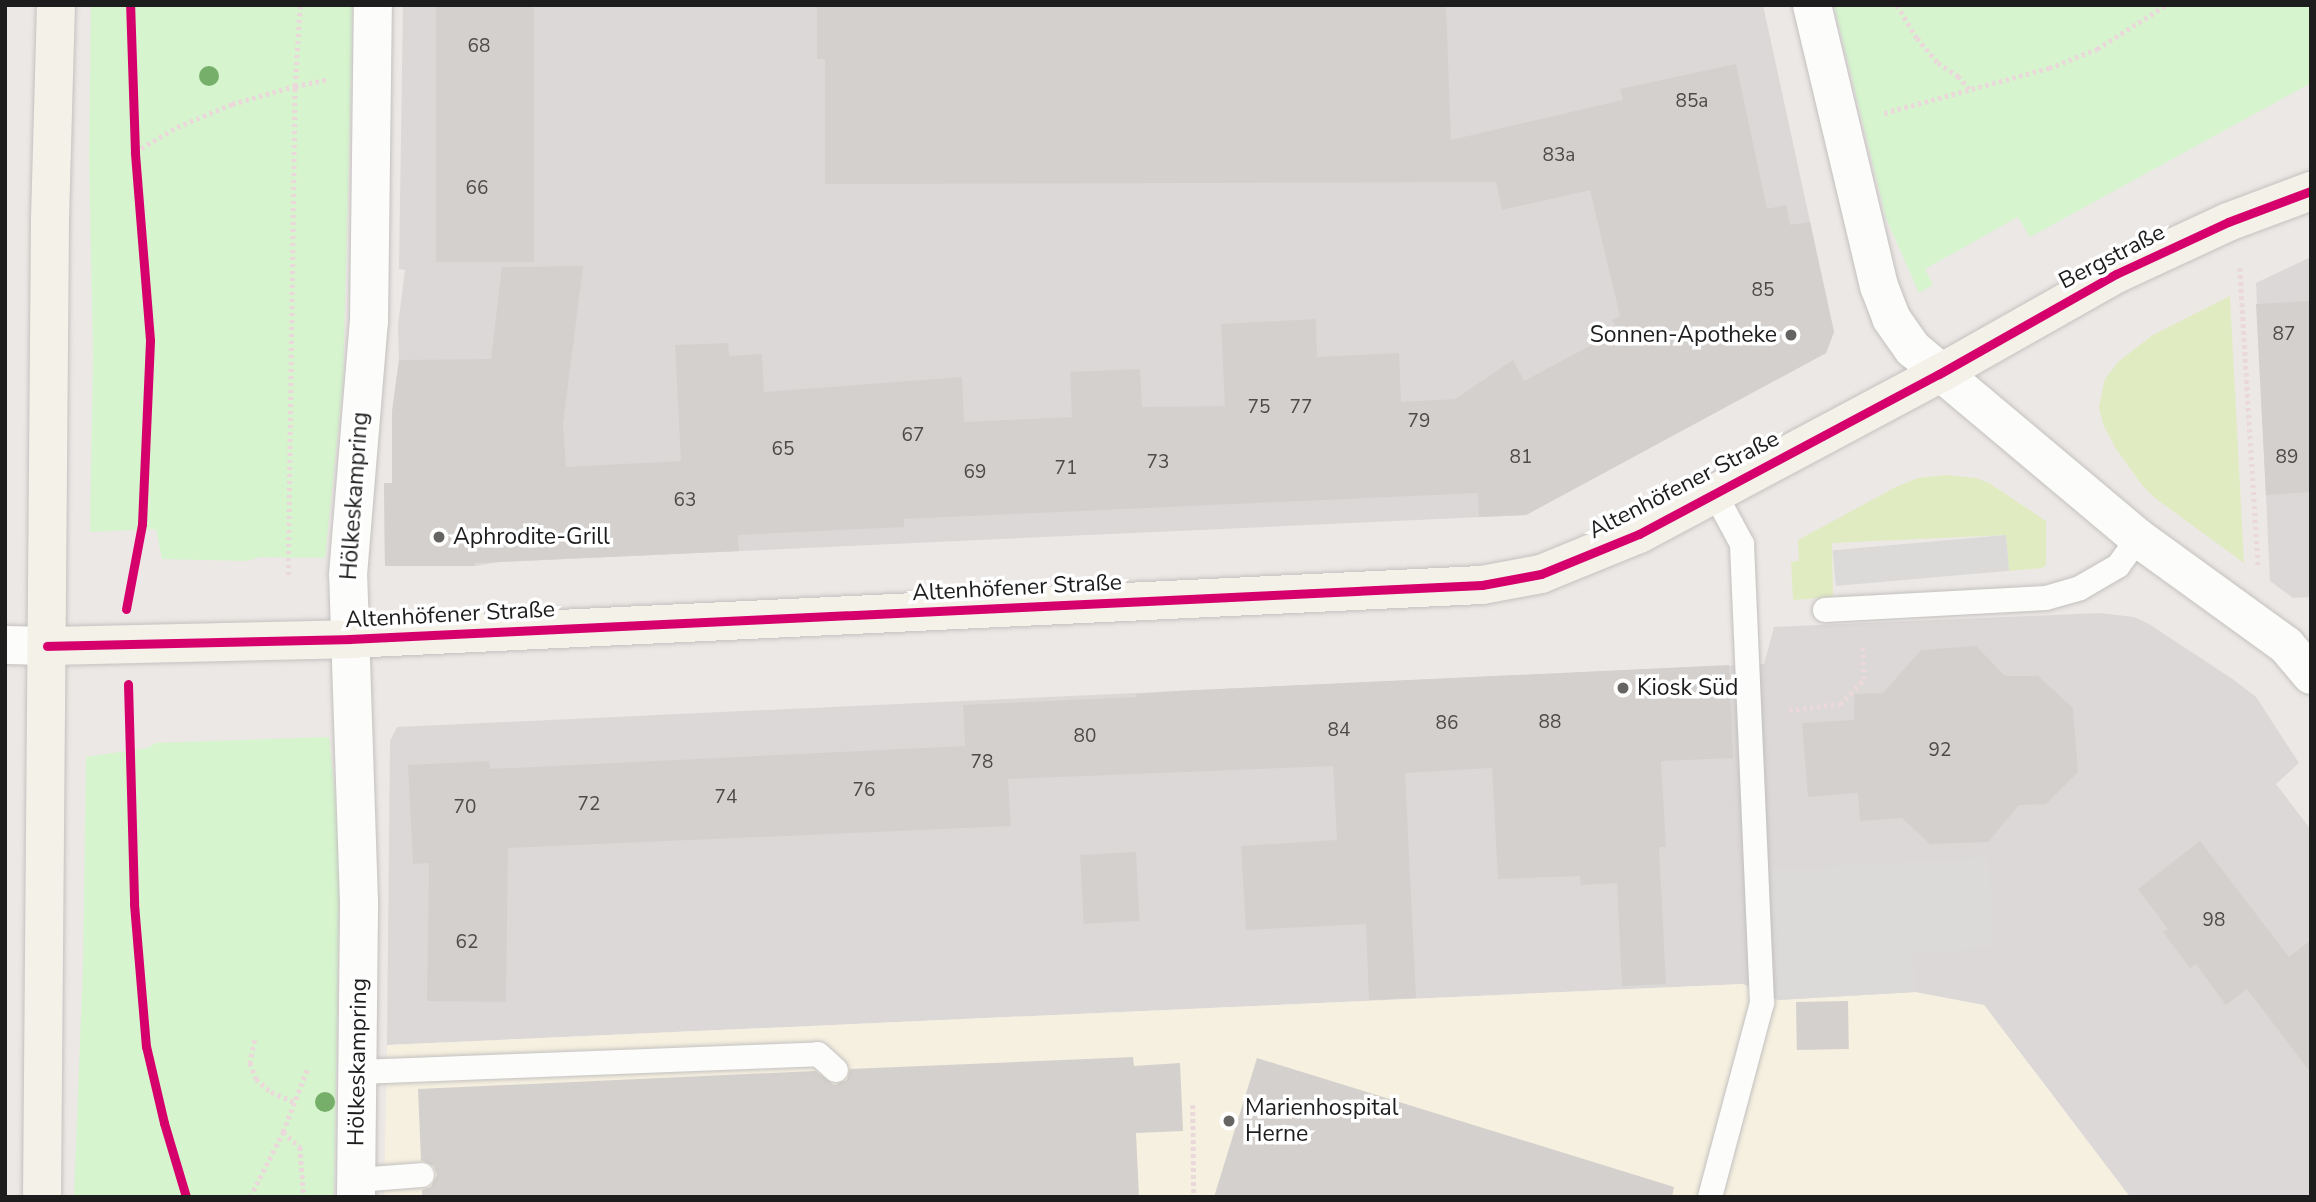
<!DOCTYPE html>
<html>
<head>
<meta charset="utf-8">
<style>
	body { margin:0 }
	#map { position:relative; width:2316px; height:1202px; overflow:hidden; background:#ece8e5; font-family:"Nunito Sans",sans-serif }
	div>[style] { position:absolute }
	.residential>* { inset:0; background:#dbd8d7 }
	.education>* { inset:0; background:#f6f0e0 }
	.grass>* { inset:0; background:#e1ebc1 }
	.park>* { inset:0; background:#d6f4ce }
	.parking>* { inset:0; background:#dcdad9; transform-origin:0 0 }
	.building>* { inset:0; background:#d4d0cd; transform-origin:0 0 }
	.path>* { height:4.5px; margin-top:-2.25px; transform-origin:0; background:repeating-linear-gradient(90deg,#ebd8da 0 3.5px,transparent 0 7px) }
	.roads { filter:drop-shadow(0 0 2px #c3c1c0) drop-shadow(0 0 2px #c3c1c0) }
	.lane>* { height:24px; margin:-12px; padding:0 12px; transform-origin:12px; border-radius:12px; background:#fcfcfb }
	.street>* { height:38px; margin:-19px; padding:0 19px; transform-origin:19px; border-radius:19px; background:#fcfcfb }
	.secondary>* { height:38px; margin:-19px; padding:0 19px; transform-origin:19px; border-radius:19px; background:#f4f1e9 }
	.cycleway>* { height:9px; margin:-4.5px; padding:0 4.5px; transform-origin:4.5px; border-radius:4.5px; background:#d6006c }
	.trees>* { width:20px; height:20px; margin:-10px; border-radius:50%; background:#76af69 }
	.dots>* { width:19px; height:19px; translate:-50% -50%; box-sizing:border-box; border:4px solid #fff; border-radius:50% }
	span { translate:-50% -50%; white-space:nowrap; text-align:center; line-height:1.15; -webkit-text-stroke:7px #fff; paint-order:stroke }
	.number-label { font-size:19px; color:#4c4b4a }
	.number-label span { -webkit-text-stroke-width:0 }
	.street-label { font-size:23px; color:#1d1d1d }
	.poi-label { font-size:23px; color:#1d1d1d }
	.right { translate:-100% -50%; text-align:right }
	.left { translate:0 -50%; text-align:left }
	.frame { position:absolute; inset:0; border:7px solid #1d1d1d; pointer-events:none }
</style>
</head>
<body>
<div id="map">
	<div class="residential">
		<i style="clip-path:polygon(403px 5px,1763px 5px,1834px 332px,1826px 353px,1526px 515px,500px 562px,475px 566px,385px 566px,384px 483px,392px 483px,392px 412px,399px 360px,398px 325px,405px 270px,399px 269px)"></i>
		<i style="clip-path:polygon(2311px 257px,2311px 597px,2293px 598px,2270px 581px,2256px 283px)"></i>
		<i style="clip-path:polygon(2099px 613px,2134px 617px,2149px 624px,2234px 680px,2256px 697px,2299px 763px,2276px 784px,2311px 830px,2311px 1197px,2130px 1197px,1984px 1005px,1778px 1000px,1743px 984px,387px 1045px,390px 741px,397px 727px,1764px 664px,1774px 627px)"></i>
	</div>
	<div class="education">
		<i style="clip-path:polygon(1743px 984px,1778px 1000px,1915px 992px,1984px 1005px,2130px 1197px,384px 1197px,387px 1045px)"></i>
	</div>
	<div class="grass">
		<i style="clip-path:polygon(2230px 296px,2244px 563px,2155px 498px,2142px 485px,2116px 449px,2103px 424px,2099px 407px,2105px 379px,2119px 361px,2153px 335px)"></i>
		<i style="clip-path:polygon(1946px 475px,1976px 478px,1989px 483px,2046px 521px,2046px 565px,2042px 568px,2009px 571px,2006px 535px,1832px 543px,1833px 597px,1793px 600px,1791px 562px,1799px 561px,1798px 540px,1896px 487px,1918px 478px)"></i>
	</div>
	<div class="park">
		<i style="clip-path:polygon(91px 5px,353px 5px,343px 382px,325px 558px,260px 557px,246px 561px,162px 559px,156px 529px,90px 532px,93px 355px,89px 156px)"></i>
		<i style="clip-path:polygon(1834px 5px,2311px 5px,2311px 83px,2030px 237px,2018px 217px,1925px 269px,1933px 285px,1919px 293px,1886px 218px)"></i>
		<i style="clip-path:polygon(329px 737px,340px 840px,334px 1197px,74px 1197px,83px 965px,86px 757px,148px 748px,155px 743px)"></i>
	</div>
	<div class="parking">
		<i style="left:2006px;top:535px;width:36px;height:174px;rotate:85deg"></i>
		<i style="clip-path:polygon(1989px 857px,1994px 948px,1913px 953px,1915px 992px,1778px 1000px,1770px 870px)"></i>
	</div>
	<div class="building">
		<i style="left:436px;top:5px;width:98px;height:257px"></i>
		<i style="clip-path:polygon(1446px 5px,1451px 140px,1623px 100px,1620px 89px,1736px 64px,1767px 209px,1786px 205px,1790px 225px,1810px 222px,1834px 332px,1826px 353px,1526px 515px,1479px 517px,1478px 493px,904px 519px,904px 527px,738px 535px,739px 551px,475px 563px,475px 566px,385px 566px,384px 483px,392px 483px,392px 412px,399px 360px,491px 359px,502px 267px,583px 266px,563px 424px,566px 467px,681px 461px,675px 345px,728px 343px,729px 356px,762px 354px,764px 392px,962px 377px,964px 422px,1072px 417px,1070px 372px,1140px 369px,1142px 407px,1225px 406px,1221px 324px,1316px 319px,1317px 357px,1399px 353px,1401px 402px,1455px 399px,1513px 360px,1524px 381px,1618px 331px,1612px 320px,1620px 316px,1590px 190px,1502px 210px,1496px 182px,825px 184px,825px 59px,817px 59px,817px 6px)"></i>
		<i style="clip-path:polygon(2311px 301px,2311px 492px,2266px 495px,2256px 304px)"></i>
		<i style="clip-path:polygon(1976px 646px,2005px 676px,2038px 676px,2073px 708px,2078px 772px,2046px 804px,2019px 805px,1988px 842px,1930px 844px,1902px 818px,1860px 821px,1858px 793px,1808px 797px,1802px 723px,1854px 720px,1854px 694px,1883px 693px,1921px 650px)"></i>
		<i style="clip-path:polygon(1729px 665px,1733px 758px,1661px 761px,1666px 847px,1659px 847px,1666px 984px,1622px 986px,1617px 883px,1581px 885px,1580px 876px,1498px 879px,1492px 768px,1405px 773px,1416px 998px,1369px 1000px,1366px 924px,1246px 930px,1241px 846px,1337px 840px,1333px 766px,1008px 779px,1011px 826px,508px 848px,506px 1002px,427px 1001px,429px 863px,413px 864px,408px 765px,489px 761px,490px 769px,965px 746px,963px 705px,1136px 697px,1136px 694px,1176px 691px)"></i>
		<i style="clip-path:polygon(2200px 841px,2289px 957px,2311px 940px,2311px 1073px,2247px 989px,2226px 1005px,2196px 964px,2190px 968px,2163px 932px,2168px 929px,2138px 889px)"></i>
		<i style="left:1136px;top:852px;width:69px;height:56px;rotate:87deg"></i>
		<i style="left:1848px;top:1001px;width:48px;height:52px;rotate:89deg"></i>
		<i style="clip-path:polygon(1133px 1057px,1134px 1066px,1180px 1063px,1183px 1131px,1136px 1133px,1139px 1197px,422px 1197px,422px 1190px,431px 1187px,437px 1175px,434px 1166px,421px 1160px,418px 1089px,815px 1071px,834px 1085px,847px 1080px,850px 1069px)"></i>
		<i style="clip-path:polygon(1257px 1058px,1674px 1187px,1672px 1197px,1214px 1197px)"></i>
	</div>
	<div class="path">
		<i style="left:1897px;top:5px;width:39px;rotate:59deg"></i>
		<i style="left:1917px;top:38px;width:33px;rotate:50deg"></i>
		<i style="left:1938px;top:63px;width:24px;rotate:33deg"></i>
		<i style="left:1958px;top:76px;width:20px;rotate:49deg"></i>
		<i style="left:1884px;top:113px;width:171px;rotate:-15.3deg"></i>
		<i style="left:2049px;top:68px;width:52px;rotate:-21.6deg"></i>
		<i style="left:2097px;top:49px;width:82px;rotate:-32.5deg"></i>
		<i style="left:135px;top:152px;width:49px;rotate:-30.8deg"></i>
		<i style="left:177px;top:127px;width:60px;rotate:-22.7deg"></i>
		<i style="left:232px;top:104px;width:66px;rotate:-15.9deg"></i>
		<i style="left:295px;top:86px;width:32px;rotate:-11deg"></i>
		<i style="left:2240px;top:268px;width:299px;rotate:86.5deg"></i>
		<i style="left:288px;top:575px;width:489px;rotate:-89.2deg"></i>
		<i style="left:295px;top:86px;width:81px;rotate:-86.5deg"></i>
		<i style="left:1789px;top:710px;width:51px;rotate:-6.7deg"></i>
		<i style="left:1840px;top:704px;width:35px;rotate:-46deg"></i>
		<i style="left:1864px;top:679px;width:31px;rotate:-92deg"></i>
		<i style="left:255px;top:1040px;width:24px;rotate:102deg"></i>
		<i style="left:250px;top:1063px;width:17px;rotate:69deg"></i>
		<i style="left:256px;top:1079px;width:20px;rotate:41deg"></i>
		<i style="left:271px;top:1092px;width:26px;rotate:23deg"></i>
		<i style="left:1193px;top:1105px;width:92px;rotate:89.4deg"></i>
		<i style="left:283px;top:1132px;width:23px;rotate:41deg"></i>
		<i style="left:300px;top:1147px;width:50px;rotate:85.4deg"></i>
		<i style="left:250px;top:1197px;width:73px;rotate:-63.1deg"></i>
		<i style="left:283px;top:1132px;width:70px;rotate:-69deg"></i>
	</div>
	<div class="roads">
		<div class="lane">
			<i style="left:1825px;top:610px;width:221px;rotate:-3.1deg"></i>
			<i style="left:2046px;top:598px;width:35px;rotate:-16deg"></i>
			<i style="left:2080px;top:588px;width:44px;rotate:-30.1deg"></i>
			<i style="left:2118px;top:566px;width:34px;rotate:-54deg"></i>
			<i style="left:359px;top:1072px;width:459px;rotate:-2.2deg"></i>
			<i style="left:818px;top:1054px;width:24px;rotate:42deg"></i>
			<i style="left:357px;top:1180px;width:65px;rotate:-4.4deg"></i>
			<i style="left:1710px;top:1197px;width:201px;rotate:-75deg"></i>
			<i style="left:1762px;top:1003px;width:459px;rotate:-92.5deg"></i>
			<i style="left:1742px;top:544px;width:57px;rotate:-118.4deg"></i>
		</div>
		<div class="street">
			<i style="left:1812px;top:5px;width:289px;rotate:76.6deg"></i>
			<i style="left:1879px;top:286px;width:34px;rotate:69deg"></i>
			<i style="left:1891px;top:318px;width:38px;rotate:55deg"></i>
			<i style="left:1913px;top:349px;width:294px;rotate:40deg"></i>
			<i style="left:2138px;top:538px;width:183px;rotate:35.9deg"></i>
			<i style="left:2286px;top:645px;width:39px;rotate:50deg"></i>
			<i style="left:5px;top:645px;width:42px;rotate:1.4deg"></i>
			<i style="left:356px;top:1197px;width:295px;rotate:-89.4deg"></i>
			<i style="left:359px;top:902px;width:327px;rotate:-91.9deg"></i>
			<i style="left:348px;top:575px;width:254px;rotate:-85.3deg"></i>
			<i style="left:369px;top:322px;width:317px;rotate:-89.3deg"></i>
		</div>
		<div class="secondary">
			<i style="left:47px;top:646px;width:302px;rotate:-1.3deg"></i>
			<i style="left:349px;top:639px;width:1134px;rotate:-2.73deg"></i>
			<i style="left:1482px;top:585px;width:60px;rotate:-10.6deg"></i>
			<i style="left:1541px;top:574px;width:106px;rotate:-22.2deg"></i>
			<i style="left:1639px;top:534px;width:340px;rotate:-28.1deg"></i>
			<i style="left:1939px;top:374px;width:203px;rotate:-29.5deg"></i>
			<i style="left:2116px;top:274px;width:123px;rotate:-24.9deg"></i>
			<i style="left:2228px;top:222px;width:89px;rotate:-20.5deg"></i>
			<i style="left:42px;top:1197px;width:978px;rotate:-89.53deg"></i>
			<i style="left:50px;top:219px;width:214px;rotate:-88.4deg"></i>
		</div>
	</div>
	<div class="cycleway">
		<i style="left:126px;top:609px;width:86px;rotate:-79.3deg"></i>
		<i style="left:142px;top:524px;width:184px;rotate:-87.5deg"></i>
		<i style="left:150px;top:340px;width:189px;rotate:-94.6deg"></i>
		<i style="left:135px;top:152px;width:147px;rotate:-91.9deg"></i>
		<i style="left:47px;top:646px;width:302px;rotate:-1.3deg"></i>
		<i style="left:349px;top:639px;width:1134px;rotate:-2.73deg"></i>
		<i style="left:1482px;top:585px;width:60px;rotate:-10.6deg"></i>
		<i style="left:1541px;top:574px;width:106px;rotate:-22.2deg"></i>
		<i style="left:1639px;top:534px;width:340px;rotate:-28.1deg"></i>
		<i style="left:1939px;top:374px;width:203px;rotate:-29.5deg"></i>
		<i style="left:2116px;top:274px;width:123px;rotate:-24.9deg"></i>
		<i style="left:2228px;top:222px;width:89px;rotate:-20.5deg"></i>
		<i style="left:128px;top:684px;width:220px;rotate:88.4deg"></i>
		<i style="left:134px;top:904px;width:143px;rotate:85.2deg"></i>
		<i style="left:146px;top:1046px;width:79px;rotate:76.8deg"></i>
		<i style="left:164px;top:1123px;width:77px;rotate:73.4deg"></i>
	</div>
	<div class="trees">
		<i style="left:209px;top:76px"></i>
		<i style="left:325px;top:1102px"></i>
	</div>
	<div class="dots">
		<i style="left:1791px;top:335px;background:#656463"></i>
		<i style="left:439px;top:537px;background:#656463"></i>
		<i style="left:1623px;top:688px;background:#656463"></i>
		<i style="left:1229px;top:1121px;background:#656463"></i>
	</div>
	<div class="number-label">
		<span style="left:479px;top:47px">68</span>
		<span style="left:1692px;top:102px">85a</span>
		<span style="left:1559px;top:156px">83a</span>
		<span style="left:477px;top:189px">66</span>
		<span style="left:1763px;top:291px">85</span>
		<span style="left:2284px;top:335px">87</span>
		<span style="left:1259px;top:408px">75</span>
		<span style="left:1301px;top:408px">77</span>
		<span style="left:1419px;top:422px">79</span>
		<span style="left:913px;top:436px">67</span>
		<span style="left:783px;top:450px">65</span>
		<span style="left:1521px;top:458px">81</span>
		<span style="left:2287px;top:458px">89</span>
		<span style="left:1158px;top:463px">73</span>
		<span style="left:1066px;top:469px">71</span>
		<span style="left:975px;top:473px">69</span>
		<span style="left:685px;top:501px">63</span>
		<span style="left:1550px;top:723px">88</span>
		<span style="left:1447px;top:724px">86</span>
		<span style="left:1339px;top:731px">84</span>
		<span style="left:1085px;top:737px">80</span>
		<span style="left:1940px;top:751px">92</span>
		<span style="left:982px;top:763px">78</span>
		<span style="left:864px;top:791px">76</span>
		<span style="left:726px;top:798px">74</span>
		<span style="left:589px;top:805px">72</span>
		<span style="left:465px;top:808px">70</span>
		<span style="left:2214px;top:921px">98</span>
		<span style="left:467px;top:943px">62</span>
	</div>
	<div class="street-label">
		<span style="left:2112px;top:257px;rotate:-27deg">Bergstraße</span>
		<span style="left:1684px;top:485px;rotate:-27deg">Altenhöfener Straße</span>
		<span style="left:355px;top:496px;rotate:-86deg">Hölkeskampring</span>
		<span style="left:1017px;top:588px;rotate:-3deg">Altenhöfener Straße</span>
		<span style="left:450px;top:615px;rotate:-3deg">Altenhöfener Straße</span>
		<span style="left:358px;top:1062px;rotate:-89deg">Hölkeskampring</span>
	</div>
	<div class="poi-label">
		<span class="right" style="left:1777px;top:335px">Sonnen-Apotheke</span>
		<span class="left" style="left:453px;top:537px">Aphrodite-Grill</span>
		<span class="left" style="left:1637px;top:688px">Kiosk Süd</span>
		<span class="left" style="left:1245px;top:1121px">Marienhospital<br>Herne</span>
	</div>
	<div class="frame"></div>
</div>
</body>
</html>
